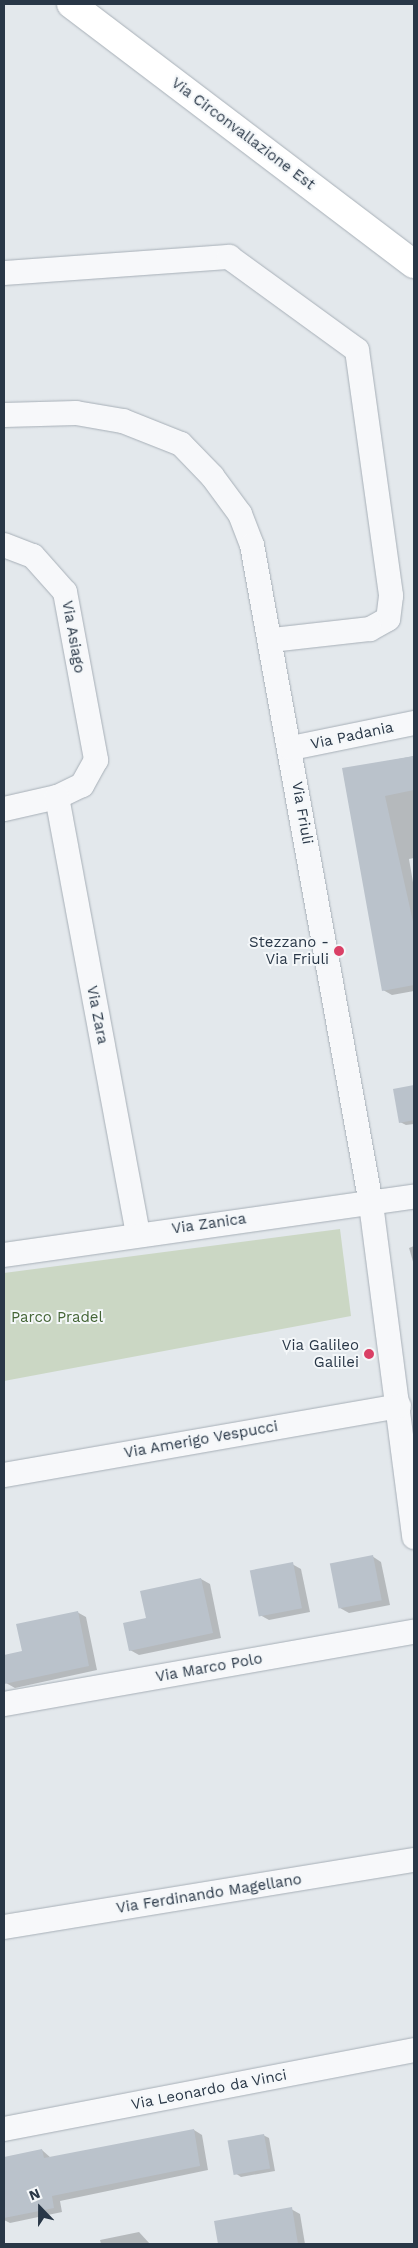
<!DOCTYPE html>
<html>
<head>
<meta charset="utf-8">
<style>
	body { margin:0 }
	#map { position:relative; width:418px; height:2248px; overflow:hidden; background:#e3e8ec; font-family:"Work Sans",sans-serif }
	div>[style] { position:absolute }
	.green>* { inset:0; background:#cbd7c4 }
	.shadow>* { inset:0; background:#0003 }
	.building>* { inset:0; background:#bac2cb; transform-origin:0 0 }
	.roads { filter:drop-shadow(0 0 1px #a7afb7) drop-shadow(0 0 1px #a7afb7) }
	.minor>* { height:24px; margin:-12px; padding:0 12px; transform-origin:12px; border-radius:12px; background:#f7f8fa }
	.primary>* { height:28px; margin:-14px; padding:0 14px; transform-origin:14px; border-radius:14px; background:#fff }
	.dots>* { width:14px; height:14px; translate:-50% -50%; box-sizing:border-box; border:2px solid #f4f7f9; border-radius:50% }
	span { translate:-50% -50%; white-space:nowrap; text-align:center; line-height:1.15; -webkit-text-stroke:4px #f4f7f9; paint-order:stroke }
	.street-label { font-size:15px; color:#293747 }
	.poi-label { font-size:15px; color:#293747 }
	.right { translate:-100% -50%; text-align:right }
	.park-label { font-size:15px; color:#436435 }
	.frame { position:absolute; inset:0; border:5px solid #293747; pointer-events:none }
	.north { position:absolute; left:15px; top:2183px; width:50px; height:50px; -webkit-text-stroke:4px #f4f7f9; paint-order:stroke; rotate:338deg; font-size:14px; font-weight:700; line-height:20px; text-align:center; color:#293747 }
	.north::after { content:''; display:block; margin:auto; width:18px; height:22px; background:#293747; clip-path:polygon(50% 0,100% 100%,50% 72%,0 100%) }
</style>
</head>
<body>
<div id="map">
	<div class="green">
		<i style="clip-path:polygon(340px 1229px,351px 1316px,4px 1381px,4px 1273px)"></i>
	</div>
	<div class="shadow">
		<i style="clip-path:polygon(414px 756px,414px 858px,409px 859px,414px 888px,414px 991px,392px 995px,383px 990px,343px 770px)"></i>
		<i style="clip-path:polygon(414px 1086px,414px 1124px,406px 1125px,400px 1122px,394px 1090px)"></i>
		<i style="clip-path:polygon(414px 1246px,414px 1265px,409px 1248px)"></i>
		<i style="clip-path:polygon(372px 1556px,381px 1562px,390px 1605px,349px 1613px,340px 1608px)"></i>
		<i style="clip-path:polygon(292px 1564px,301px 1569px,310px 1612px,269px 1620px,260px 1615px)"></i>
		<i style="clip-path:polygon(201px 1579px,210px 1584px,221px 1638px,139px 1655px,130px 1650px,148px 1619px)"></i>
		<i style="clip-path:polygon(77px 1612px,86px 1617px,97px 1670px,15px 1688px,6px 1683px,4px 1656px,24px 1652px)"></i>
		<i style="clip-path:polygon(194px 2130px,202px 2135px,208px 2170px,60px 2201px,62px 2212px,10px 2223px,4px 2220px,4px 2158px,42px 2150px,51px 2158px)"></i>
		<i style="clip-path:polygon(263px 2135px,269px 2138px,275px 2171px,241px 2177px,235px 2173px)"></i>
		<i style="clip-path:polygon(291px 2209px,300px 2214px,305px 2244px,219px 2244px,215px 2222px)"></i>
		<i style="clip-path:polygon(139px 2232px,150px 2244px,101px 2244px,100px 2240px)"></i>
	</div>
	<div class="building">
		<i style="clip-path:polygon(414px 756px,414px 790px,385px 796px,414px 926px,414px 985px,382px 991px,342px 768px)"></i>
		<i style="clip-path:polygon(414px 1085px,414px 1120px,399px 1123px,393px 1089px)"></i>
		<i style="left:373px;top:1555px;width:46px;height:44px;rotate:79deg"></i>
		<i style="left:293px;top:1562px;width:47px;height:44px;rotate:79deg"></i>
		<i style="clip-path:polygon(201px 1578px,213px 1633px,129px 1651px,123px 1623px,146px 1618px,140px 1591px)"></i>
		<i style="clip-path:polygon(78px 1611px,89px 1666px,4px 1684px,4px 1655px,22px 1651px,16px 1624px)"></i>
		<i style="clip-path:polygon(194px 2129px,200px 2166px,52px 2196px,54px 2208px,4px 2218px,4px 2157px,42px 2149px,44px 2158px)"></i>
		<i style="left:264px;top:2134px;width:35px;height:37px;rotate:80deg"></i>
		<i style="clip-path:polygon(292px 2207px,298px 2244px,218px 2244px,214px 2221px)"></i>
	</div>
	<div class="roads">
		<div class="minor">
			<i style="left:4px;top:273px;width:226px;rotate:-4.1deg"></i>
			<i style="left:229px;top:257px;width:158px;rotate:36deg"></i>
			<i style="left:357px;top:350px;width:248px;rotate:82.1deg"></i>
			<i style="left:391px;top:596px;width:23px;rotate:97deg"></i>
			<i style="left:388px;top:619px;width:21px;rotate:151deg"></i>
			<i style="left:370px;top:629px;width:99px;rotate:173.6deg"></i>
			<i style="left:4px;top:415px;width:72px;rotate:-1.6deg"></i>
			<i style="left:76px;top:413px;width:48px;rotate:9.7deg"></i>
			<i style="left:123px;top:421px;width:62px;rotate:21.6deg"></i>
			<i style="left:181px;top:444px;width:45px;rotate:45.9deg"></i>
			<i style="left:212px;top:476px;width:47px;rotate:53.6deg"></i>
			<i style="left:240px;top:514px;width:33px;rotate:69deg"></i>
			<i style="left:252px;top:545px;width:670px;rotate:79.76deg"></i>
			<i style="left:371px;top:1204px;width:336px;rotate:82.6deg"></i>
			<i style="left:4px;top:545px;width:31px;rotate:21deg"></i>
			<i style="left:33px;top:556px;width:48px;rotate:48.4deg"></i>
			<i style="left:65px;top:592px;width:171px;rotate:79.5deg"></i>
			<i style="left:96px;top:760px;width:29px;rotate:119deg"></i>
			<i style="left:82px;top:785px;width:28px;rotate:154deg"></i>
			<i style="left:57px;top:797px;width:54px;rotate:167.2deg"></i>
			<i style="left:291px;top:748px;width:126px;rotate:-11.5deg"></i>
			<i style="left:57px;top:797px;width:443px;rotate:79.5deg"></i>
			<i style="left:4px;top:1255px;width:414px;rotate:-8.1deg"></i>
			<i style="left:4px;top:1475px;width:401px;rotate:-9.9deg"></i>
			<i style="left:4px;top:1704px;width:416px;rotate:-10deg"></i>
			<i style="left:4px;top:1927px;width:415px;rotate:-9.3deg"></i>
			<i style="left:4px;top:2129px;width:418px;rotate:-10.9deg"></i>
		</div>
		<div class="primary">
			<i style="left:71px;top:4px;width:430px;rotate:37.2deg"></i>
		</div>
	</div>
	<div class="dots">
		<i style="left:339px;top:951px;background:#da4066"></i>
		<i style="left:369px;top:1354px;background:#da4066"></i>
	</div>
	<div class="street-label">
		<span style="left:243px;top:134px;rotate:37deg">Via Circonvallazione Est</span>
		<span style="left:73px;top:637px;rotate:80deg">Via Asiago</span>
		<span style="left:352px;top:736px;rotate:-12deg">Via Padania</span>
		<span style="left:302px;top:813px;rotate:80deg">Via Friuli</span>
		<span style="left:97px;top:1015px;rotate:79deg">Via Zara</span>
		<span style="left:209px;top:1224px;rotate:-8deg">Via Zanica</span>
		<span style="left:201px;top:1440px;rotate:-10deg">Via Amerigo Vespucci</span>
		<span style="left:209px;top:1668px;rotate:-10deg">Via Marco Polo</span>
		<span style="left:209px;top:1894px;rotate:-9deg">Via Ferdinando Magellano</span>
		<span style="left:209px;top:2090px;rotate:-11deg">Via Leonardo da Vinci</span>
	</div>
	<div class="poi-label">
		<span class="right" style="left:329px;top:951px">Stezzano -<br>Via Friuli</span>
		<span class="right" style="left:359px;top:1354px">Via Galileo<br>Galilei</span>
	</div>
	<div class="park-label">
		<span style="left:57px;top:1318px">Parco Pradel</span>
	</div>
	<div class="frame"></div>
	<div class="north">N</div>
</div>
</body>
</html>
